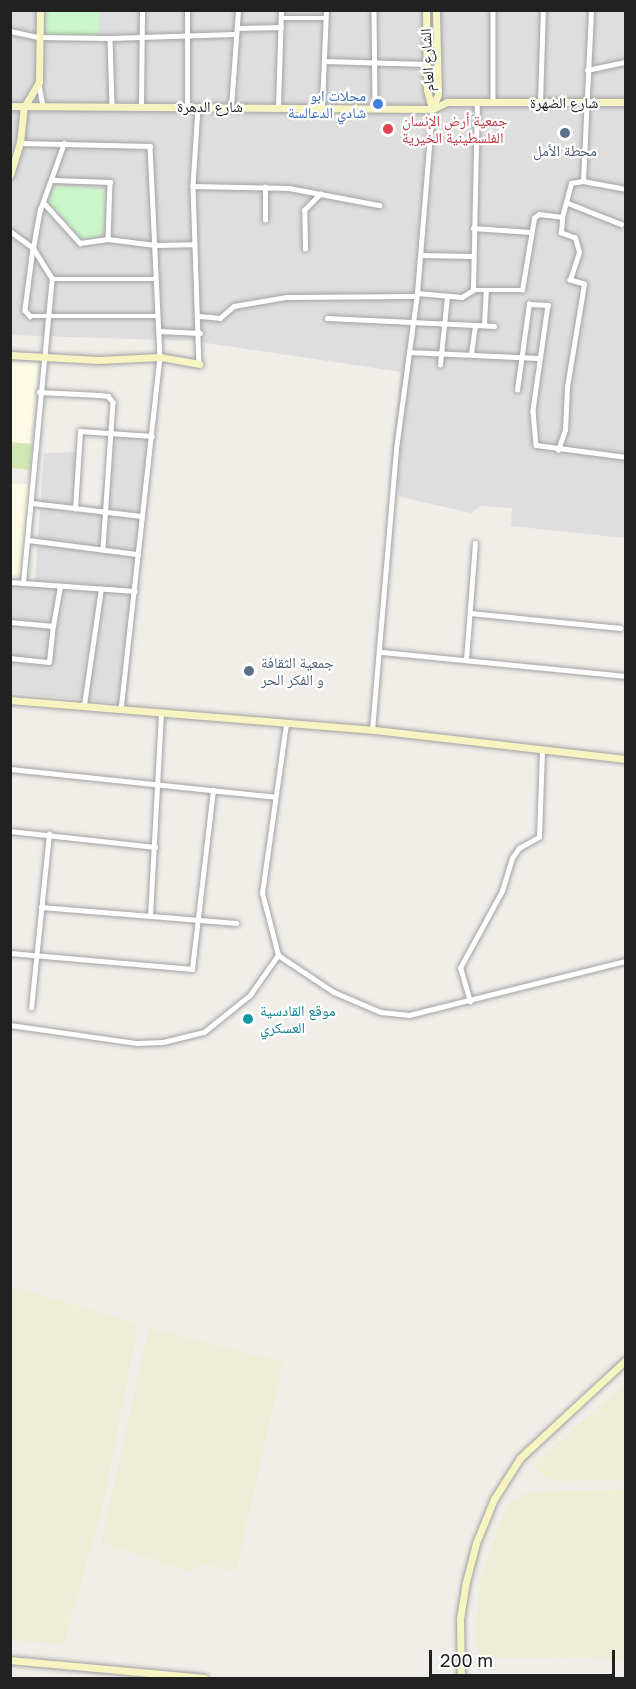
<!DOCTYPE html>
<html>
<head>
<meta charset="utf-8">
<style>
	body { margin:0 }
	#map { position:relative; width:636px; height:1689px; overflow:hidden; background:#f1ede9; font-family:"Golos Text","Noto Naskh Arabic",sans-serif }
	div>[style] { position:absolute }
	.residential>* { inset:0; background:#dfdede }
	.education>* { inset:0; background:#fdfbe5 }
	.farmland>* { inset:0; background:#eeedd6 }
	.grass>* { inset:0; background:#d1e7b3 }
	.park>* { inset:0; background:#caf6ca; transform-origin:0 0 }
	.roads { filter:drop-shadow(0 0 2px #a2a2a2) drop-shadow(0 0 2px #a2a2a2) }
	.street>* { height:4.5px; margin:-2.25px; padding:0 2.25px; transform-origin:2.25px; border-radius:2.25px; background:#fff }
	.secondary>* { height:7px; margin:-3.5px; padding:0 3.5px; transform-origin:3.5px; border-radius:3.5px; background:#f6f4c1 }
	.dots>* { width:16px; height:16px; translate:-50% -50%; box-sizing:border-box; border:3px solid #fff; border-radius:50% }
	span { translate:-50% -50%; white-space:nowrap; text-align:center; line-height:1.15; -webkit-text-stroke:4.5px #fff; paint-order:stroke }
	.street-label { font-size:15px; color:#212121 }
	.shop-label { font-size:15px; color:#366cbe }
	.right { translate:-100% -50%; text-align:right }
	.health-label { font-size:15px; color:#be3a42 }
	.left { translate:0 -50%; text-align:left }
	.service-label { font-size:15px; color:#4e5e75 }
	.culture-label { font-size:15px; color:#0d838f }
	.frame { position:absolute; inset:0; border:12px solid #212121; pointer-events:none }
	.scale { position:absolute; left:429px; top:1650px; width:186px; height:27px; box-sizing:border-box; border:3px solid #212121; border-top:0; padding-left:8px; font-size:18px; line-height:21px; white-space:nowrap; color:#212121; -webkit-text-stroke:4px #fff; paint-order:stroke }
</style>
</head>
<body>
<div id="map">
	<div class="residential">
		<i style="clip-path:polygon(11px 11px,625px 11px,625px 538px,511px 526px,512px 508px,480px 506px,471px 513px,400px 497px,391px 460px,401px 372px,193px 341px,11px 335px)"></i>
		<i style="clip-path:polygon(113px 429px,149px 435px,127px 704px,11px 693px,10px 580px,35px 581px,44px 453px,77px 452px,78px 507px,100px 506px)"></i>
	</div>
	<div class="education">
		<i style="clip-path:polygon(11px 362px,38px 363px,27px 468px,11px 467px)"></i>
		<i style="clip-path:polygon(11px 484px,29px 484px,23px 576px,11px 575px)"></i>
	</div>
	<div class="farmland">
		<i style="clip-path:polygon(11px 1286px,138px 1324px,104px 1500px,64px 1644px,11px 1640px)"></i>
		<i style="clip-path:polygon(149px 1328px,283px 1362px,236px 1571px,205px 1565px,188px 1571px,101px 1543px)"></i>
		<i style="clip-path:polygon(625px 1384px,625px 1480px,549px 1481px,532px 1465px)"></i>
		<i style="clip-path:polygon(625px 1489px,625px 1662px,588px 1657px,482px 1658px,475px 1638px,480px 1577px,507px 1505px,528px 1492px)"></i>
	</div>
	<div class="grass">
		<i style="clip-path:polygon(10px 442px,32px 444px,30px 470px,11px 468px)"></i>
	</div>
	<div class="park">
		<i style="left:46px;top:11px;width:53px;height:24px"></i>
		<i style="clip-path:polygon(58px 185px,105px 190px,104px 229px,95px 239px,80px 239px,48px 202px,54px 187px)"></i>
	</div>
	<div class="roads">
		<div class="street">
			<i style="left:374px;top:10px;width:96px;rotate:89.4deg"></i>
			<i style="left:493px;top:10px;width:91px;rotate:90deg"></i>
			<i style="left:281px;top:18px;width:44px"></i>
			<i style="left:238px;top:28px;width:43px;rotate:-1.3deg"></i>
			<i style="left:10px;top:31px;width:30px;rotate:12deg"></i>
			<i style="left:39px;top:37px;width:71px;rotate:0.8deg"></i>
			<i style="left:110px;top:38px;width:124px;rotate:-1.8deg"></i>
			<i style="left:110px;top:38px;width:68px;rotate:88.3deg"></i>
			<i style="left:324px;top:61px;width:102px;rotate:1.7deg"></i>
			<i style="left:587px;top:70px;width:40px;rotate:-12deg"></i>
			<i style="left:39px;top:85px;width:21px;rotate:79deg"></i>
			<i style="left:540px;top:103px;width:93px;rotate:-88.2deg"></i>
			<i style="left:141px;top:106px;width:96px;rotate:-89.4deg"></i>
			<i style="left:278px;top:106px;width:96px;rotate:-88.2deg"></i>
			<i style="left:322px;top:106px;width:96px;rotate:-87.6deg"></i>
			<i style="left:187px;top:108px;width:98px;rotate:-90deg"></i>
			<i style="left:198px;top:108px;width:78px;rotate:93.7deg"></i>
			<i style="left:193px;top:186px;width:178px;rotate:88.1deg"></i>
			<i style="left:231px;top:108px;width:98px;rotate:-85.9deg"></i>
			<i style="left:20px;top:143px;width:130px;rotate:1.3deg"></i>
			<i style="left:150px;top:146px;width:211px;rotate:87.3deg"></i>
			<i style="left:160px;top:357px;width:354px;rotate:96.3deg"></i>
			<i style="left:53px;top:180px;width:57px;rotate:2deg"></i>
			<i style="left:110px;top:182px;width:57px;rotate:92deg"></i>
			<i style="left:583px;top:181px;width:44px;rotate:10.5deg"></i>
			<i style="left:193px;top:186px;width:96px;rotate:1.2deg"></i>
			<i style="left:289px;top:188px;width:92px;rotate:10.7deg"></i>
			<i style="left:44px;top:203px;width:54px;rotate:48deg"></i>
			<i style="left:80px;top:243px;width:28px;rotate:-8deg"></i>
			<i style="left:108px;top:239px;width:47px;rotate:7.3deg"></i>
			<i style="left:155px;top:245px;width:39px;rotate:-1deg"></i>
			<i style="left:568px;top:203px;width:57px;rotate:21.6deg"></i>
			<i style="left:265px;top:220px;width:33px;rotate:-90deg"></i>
			<i style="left:473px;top:228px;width:58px;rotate:3.9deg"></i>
			<i style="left:10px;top:231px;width:29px;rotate:36deg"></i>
			<i style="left:33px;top:248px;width:63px;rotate:97.4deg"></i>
			<i style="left:25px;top:310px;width:8px;rotate:50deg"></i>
			<i style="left:30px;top:316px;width:128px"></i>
			<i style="left:305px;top:249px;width:39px;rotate:-91deg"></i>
			<i style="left:304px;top:210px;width:23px;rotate:-45deg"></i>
			<i style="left:420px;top:255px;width:52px;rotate:1.1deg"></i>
			<i style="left:52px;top:279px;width:104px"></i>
			<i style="left:473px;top:290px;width:188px;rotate:-88.8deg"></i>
			<i style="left:417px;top:293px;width:45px;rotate:5.1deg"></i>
			<i style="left:462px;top:297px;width:13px;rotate:-32deg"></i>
			<i style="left:473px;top:290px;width:49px"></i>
			<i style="left:522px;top:290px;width:73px;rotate:-80.5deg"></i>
			<i style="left:534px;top:218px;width:6px;rotate:-39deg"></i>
			<i style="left:539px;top:214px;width:23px;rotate:7deg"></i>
			<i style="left:562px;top:217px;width:35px;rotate:-75deg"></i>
			<i style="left:571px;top:183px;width:12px;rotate:-9deg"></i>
			<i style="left:583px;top:181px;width:171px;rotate:-87.3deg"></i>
			<i style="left:199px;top:316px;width:21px;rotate:5deg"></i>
			<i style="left:220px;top:318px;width:18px;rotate:-41deg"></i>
			<i style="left:234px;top:306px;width:53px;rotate:-9.8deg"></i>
			<i style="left:286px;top:297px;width:128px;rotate:-0.4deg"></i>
			<i style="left:327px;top:318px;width:148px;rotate:2.7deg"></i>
			<i style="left:484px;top:325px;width:34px;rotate:-87deg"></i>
			<i style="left:159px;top:331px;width:41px;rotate:2.8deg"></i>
			<i style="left:409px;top:352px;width:129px;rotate:2.7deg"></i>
			<i style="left:471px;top:354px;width:29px;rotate:-82deg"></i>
			<i style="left:475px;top:325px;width:19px;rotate:3deg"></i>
			<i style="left:440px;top:365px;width:69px;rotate:-84.2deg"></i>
			<i style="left:517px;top:390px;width:87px;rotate:-82.1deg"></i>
			<i style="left:529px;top:304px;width:19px;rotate:3deg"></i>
			<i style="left:548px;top:305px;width:107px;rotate:98.1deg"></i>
			<i style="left:533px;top:411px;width:34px;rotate:85deg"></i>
			<i style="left:536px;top:445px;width:91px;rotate:7.6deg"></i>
			<i style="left:39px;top:392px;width:60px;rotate:2.9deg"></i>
			<i style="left:99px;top:395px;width:9px;rotate:6deg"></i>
			<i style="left:108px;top:396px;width:8px;rotate:50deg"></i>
			<i style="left:113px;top:402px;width:146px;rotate:93.9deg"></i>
			<i style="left:558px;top:450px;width:21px;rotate:-71deg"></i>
			<i style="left:565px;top:430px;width:43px;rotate:-87.3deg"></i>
			<i style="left:567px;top:387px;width:104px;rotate:-80.6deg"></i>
			<i style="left:584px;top:284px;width:15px;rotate:-164deg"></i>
			<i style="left:570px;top:280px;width:29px;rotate:-72deg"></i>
			<i style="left:579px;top:252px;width:15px;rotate:-106deg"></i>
			<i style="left:575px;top:238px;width:15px;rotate:-160deg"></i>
			<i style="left:561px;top:233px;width:16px;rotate:-86deg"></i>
			<i style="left:32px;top:503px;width:110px;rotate:6.8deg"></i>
			<i style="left:75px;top:509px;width:78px;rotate:-86.3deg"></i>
			<i style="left:80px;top:431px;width:72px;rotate:4deg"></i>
			<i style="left:28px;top:540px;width:111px;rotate:7.3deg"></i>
			<i style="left:10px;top:582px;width:125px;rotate:4.1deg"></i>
			<i style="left:23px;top:583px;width:305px;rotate:-84.6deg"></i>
			<i style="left:52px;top:279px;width:36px;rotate:-122deg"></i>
			<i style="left:33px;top:248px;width:39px;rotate:-80deg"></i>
			<i style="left:40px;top:210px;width:71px;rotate:-70.3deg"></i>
			<i style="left:470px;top:613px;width:151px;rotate:5.7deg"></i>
			<i style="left:10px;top:622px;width:43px;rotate:5.3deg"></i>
			<i style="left:53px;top:626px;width:40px;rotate:-80deg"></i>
			<i style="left:382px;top:652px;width:245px;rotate:5.6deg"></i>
			<i style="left:10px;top:658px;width:39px;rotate:6deg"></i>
			<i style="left:49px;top:662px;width:36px;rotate:-84deg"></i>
			<i style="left:466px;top:660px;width:117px;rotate:-85.6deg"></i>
			<i style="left:84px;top:705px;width:117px;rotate:-81.7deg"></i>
			<i style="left:372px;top:730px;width:282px;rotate:-85.1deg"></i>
			<i style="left:396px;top:449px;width:157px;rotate:-82.3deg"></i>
			<i style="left:417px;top:293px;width:185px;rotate:-85.3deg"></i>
			<i style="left:10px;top:769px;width:266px;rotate:6deg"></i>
			<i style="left:10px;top:831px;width:146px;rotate:6.3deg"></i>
			<i style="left:41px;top:907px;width:196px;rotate:4.7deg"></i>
			<i style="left:150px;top:916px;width:203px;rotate:-86.9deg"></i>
			<i style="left:10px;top:953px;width:183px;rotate:5deg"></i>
			<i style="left:192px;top:969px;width:180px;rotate:-83.3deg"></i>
			<i style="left:278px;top:955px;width:67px;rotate:33.5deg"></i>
			<i style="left:334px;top:992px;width:51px;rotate:23.1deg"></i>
			<i style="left:381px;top:1012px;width:28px;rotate:6deg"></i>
			<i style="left:409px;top:1015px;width:224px;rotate:-14deg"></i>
			<i style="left:470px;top:1002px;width:35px;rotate:-106deg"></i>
			<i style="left:460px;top:968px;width:88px;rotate:-61.4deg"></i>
			<i style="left:502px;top:891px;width:34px;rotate:-73deg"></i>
			<i style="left:512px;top:858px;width:12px;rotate:-55deg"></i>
			<i style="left:519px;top:848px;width:23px;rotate:-29deg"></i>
			<i style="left:539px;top:837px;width:86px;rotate:-88deg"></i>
			<i style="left:31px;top:1008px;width:175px;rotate:-84.1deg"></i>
			<i style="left:10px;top:1025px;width:128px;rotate:8.1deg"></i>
			<i style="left:137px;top:1043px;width:26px;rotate:-2deg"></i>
			<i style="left:163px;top:1042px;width:42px;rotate:-13.7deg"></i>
			<i style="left:204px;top:1032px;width:59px;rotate:-38.8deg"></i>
			<i style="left:250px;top:995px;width:49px;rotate:-55deg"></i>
			<i style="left:278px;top:955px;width:64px;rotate:-104.5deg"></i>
			<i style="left:262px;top:893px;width:171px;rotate:-81.9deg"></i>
		</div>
		<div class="secondary">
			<i style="left:426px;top:10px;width:80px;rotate:89.3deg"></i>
			<i style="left:427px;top:90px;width:20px;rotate:75deg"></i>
			<i style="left:10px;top:106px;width:422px;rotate:0.4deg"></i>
			<i style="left:432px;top:109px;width:17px;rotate:-25deg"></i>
			<i style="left:447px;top:102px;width:179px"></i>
			<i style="left:432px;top:109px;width:16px;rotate:-68deg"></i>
			<i style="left:438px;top:94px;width:84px;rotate:-91.4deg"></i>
			<i style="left:10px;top:175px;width:34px;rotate:-73deg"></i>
			<i style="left:20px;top:143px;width:36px;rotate:-84deg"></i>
			<i style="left:24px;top:107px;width:29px;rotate:-59deg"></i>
			<i style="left:39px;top:82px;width:72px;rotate:-89.2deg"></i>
			<i style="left:10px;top:355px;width:88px;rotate:3.3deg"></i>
			<i style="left:98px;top:360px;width:62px;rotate:-2.8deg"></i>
			<i style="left:160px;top:357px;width:40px;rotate:10deg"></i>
			<i style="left:10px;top:700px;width:365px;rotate:4.7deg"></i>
			<i style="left:374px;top:730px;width:254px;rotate:6.6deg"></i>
			<i style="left:10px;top:1660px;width:195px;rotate:5.3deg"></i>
			<i style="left:461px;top:1678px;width:59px;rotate:-91deg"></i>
			<i style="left:460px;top:1619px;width:37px;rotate:-81deg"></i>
			<i style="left:466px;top:1582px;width:40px;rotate:-75.6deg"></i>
			<i style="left:476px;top:1543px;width:48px;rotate:-67.8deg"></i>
			<i style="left:494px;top:1499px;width:49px;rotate:-57.6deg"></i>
			<i style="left:520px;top:1458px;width:144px;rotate:-42.8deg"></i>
		</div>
	</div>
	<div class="dots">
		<i style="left:378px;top:104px;background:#3f7fe0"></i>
		<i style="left:388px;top:129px;background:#e0444e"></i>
		<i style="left:565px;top:133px;background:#5c6f8a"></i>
		<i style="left:249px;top:671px;background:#5c6f8a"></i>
		<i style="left:248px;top:1019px;background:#0f9aa8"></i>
	</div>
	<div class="street-label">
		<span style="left:427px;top:60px;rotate:-93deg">الشارع العام</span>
		<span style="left:564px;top:103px">شارع الضهرة</span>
		<span style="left:210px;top:107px">شارع الدهرة</span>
	</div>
	<div class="shop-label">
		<span class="right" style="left:366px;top:104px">محلات ابو<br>شادي الدعالسة</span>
	</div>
	<div class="health-label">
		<span class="left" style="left:402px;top:129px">جمعية أرض الإنسان<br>الفلسطينية الخيرية</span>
	</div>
	<div class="service-label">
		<span style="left:565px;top:151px">محطة الأمل</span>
		<span class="left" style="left:261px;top:671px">جمعية الثقافة<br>و الفكر الحر</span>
	</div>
	<div class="culture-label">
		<span class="left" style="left:260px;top:1019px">موقع القادسية<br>العسكري</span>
	</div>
	<div class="frame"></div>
	<div class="scale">200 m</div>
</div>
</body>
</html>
